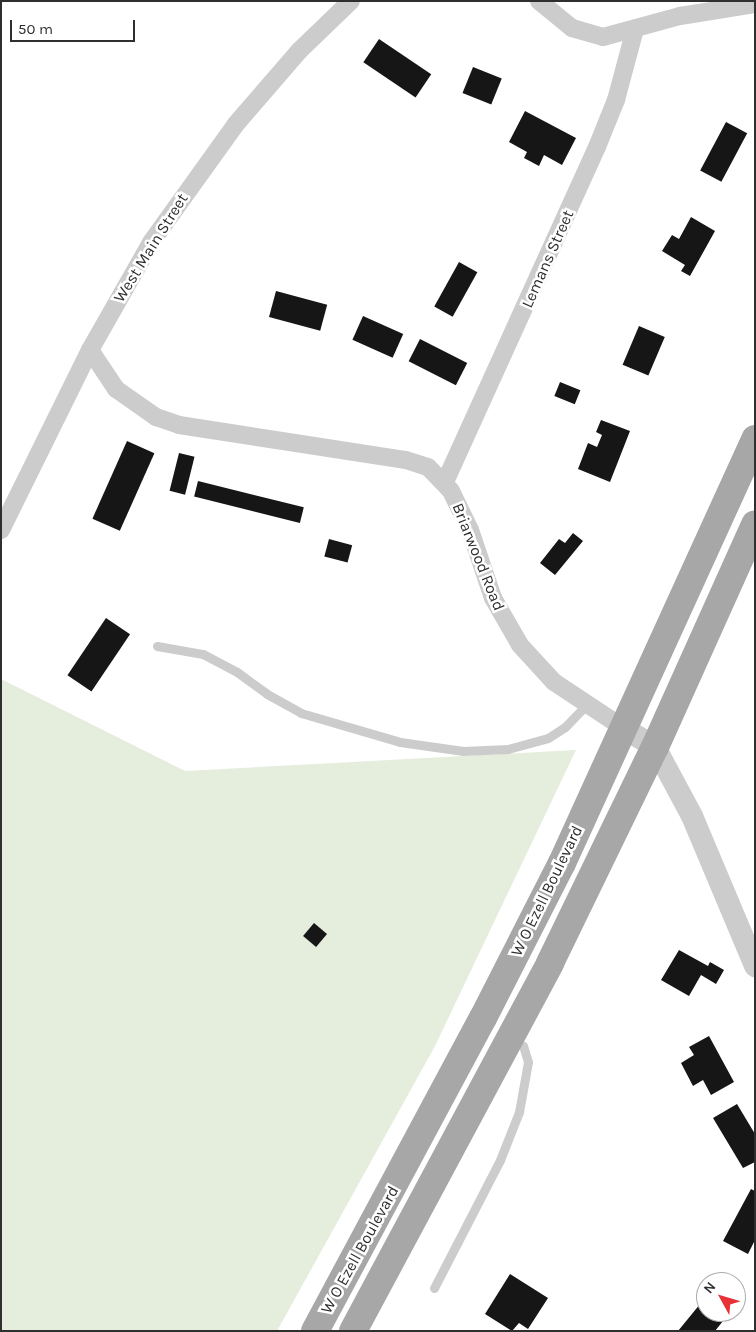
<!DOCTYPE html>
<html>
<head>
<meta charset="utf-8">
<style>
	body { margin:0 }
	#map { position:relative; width:756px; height:1332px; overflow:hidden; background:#fff; font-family:Karla,sans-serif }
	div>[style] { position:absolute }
	.green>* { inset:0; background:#e5eddd }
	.building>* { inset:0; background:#161616; transform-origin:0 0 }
	.service>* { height:9px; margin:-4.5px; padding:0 4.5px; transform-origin:4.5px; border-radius:4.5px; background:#ccc }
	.minor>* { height:18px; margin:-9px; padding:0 9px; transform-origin:9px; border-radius:9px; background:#ccc }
	.tertiary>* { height:22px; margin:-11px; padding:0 11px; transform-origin:11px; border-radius:11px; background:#ccc }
	.primary>* { height:28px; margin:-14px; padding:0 14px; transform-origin:14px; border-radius:14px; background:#a7a7a7 }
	span { translate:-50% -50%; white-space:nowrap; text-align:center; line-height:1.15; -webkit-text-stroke:5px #fff; paint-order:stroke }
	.street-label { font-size:16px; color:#2f2f2f }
	.frame { position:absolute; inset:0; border:2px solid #2f2f2f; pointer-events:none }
	.north { position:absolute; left:696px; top:1272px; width:50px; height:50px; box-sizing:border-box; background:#fff; border:1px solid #acacac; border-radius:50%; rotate:309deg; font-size:14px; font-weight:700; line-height:20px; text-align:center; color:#2f2f2f }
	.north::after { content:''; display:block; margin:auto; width:18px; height:22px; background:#e73136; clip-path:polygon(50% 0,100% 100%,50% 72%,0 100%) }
	.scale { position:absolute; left:10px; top:20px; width:125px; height:22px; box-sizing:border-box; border:2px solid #2f2f2f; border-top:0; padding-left:6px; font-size:15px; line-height:18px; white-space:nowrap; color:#2f2f2f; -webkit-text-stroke:4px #fff; paint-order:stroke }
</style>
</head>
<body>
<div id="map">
	<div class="green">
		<i style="clip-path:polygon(1px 679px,185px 771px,576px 750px,435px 1046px,277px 1331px,1px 1331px)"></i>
	</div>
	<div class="building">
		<i style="left:379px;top:39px;width:63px;height:28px;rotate:34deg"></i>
		<i style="left:473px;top:67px;width:31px;height:28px;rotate:22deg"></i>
		<i style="clip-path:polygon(525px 111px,576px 138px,562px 165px,544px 155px,539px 166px,524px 158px,527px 152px,509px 142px)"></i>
		<i style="left:726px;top:122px;width:24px;height:55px;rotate:28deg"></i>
		<i style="clip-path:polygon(691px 217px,715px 231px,690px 276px,681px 271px,685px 265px,662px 251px,672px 235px,679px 239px)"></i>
		<i style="left:459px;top:262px;width:21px;height:51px;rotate:29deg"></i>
		<i style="left:276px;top:291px;width:53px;height:27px;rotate:15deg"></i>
		<i style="left:363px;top:316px;width:44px;height:26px;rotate:24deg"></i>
		<i style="left:639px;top:326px;width:28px;height:42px;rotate:23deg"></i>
		<i style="left:420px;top:339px;width:53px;height:25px;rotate:27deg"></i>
		<i style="left:560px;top:382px;width:22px;height:15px;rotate:22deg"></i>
		<i style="clip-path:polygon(601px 420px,630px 431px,610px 482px,578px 469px,588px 443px,597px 447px,602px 435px,596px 432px)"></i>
		<i style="left:127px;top:441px;width:30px;height:85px;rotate:24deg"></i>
		<i style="left:179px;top:453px;width:16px;height:39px;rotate:14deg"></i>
		<i style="left:198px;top:481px;width:109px;height:16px;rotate:14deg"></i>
		<i style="clip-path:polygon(573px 533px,583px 541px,555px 575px,540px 563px,559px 539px,565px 543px)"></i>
		<i style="left:329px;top:539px;width:24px;height:18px;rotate:15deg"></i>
		<i style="left:106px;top:618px;width:29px;height:69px;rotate:34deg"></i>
		<i style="left:314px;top:923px;width:17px;height:17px;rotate:40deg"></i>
		<i style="clip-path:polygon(679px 950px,708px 966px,710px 962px,724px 970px,716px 984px,701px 975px,689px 996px,661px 980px)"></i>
		<i style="clip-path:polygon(709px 1036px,734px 1082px,711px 1095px,703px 1080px,693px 1086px,681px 1063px,694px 1055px,689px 1047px)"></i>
		<i style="clip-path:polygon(737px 1104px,755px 1134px,755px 1162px,743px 1168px,713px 1118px)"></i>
		<i style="clip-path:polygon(751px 1189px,755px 1191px,755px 1240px,748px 1254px,723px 1241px)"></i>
		<i style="clip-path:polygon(510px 1274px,548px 1298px,528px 1329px,519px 1323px,512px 1331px,485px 1314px)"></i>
		<i style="clip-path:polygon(705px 1298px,706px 1312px,721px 1312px,727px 1316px,715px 1331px,678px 1331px)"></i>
	</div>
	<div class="service">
		<i style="left:157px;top:646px;width:47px;rotate:9.9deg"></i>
		<i style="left:203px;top:654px;width:38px;rotate:28deg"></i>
		<i style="left:237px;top:672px;width:37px;rotate:36deg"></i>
		<i style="left:267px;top:694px;width:39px;rotate:29deg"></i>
		<i style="left:301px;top:713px;width:103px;rotate:16.3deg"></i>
		<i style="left:400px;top:742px;width:64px;rotate:8.1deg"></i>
		<i style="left:463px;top:751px;width:45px;rotate:-2.5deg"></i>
		<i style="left:508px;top:749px;width:41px;rotate:-15.4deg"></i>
		<i style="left:548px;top:738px;width:20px;rotate:-33deg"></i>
		<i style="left:565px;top:727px;width:30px;rotate:-46deg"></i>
		<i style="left:434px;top:1288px;width:144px;rotate:-62.7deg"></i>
		<i style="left:500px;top:1160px;width:52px;rotate:-68.4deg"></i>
		<i style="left:519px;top:1112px;width:51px;rotate:-79.8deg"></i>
		<i style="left:528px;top:1062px;width:17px;rotate:-107deg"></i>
		<i style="left:523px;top:1046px;width:13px;rotate:-148deg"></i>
	</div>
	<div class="minor">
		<i style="left:539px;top:1px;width:43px;rotate:39.3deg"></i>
		<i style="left:572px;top:28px;width:32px;rotate:16deg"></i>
		<i style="left:603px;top:37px;width:80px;rotate:-15.3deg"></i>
		<i style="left:680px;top:16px;width:76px;rotate:-9.1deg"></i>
		<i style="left:90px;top:350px;width:47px;rotate:56.3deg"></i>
		<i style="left:116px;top:389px;width:49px;rotate:35deg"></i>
		<i style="left:156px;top:417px;width:24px;rotate:19deg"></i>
		<i style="left:179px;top:425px;width:230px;rotate:8.8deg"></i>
		<i style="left:406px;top:460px;width:23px;rotate:18deg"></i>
		<i style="left:428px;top:467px;width:33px;rotate:46deg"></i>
		<i style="left:451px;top:491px;width:43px;rotate:64deg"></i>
		<i style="left:470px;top:530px;width:72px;rotate:71.3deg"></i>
		<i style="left:493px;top:598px;width:54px;rotate:60.1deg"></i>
		<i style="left:520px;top:645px;width:50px;rotate:47.4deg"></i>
		<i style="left:554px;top:682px;width:85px;rotate:33.5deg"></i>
		<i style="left:445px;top:482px;width:368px;rotate:-65.6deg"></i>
		<i style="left:597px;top:147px;width:51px;rotate:-68deg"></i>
		<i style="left:616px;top:100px;width:73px;rotate:-75deg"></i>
		<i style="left:1px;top:530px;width:201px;rotate:-63.7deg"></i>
		<i style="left:90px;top:350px;width:125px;rotate:-60.4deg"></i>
		<i style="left:152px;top:241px;width:144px;rotate:-54.3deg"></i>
		<i style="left:236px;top:124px;width:96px;rotate:-49.2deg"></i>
		<i style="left:299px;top:51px;width:72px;rotate:-43.9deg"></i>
	</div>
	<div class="tertiary">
		<i style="left:625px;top:729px;width:35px;rotate:31deg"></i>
		<i style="left:655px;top:747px;width:78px;rotate:61.8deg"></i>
		<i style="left:692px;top:816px;width:163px;rotate:67.2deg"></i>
	</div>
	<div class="primary">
		<i style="left:315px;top:1331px;width:355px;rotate:-61.8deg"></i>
		<i style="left:483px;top:1018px;width:174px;rotate:-63deg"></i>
		<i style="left:562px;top:863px;width:466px;rotate:-65.5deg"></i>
		<i style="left:353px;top:1331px;width:417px;rotate:-61.8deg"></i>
		<i style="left:550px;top:963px;width:240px;rotate:-64.1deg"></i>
		<i style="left:655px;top:747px;width:244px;rotate:-65.8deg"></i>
	</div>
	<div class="street-label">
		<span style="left:151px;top:248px;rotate:-58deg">West Main Street</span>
		<span style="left:548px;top:259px;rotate:-66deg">Lemans Street</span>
		<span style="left:478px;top:557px;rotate:68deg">Briarwood Road</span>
		<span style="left:547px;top:891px;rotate:-64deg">W O Ezell Boulevard</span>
		<span style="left:360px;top:1250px;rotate:-61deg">W O Ezell Boulevard</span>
	</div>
	<div class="frame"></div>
	<div class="north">N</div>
	<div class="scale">50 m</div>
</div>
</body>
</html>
